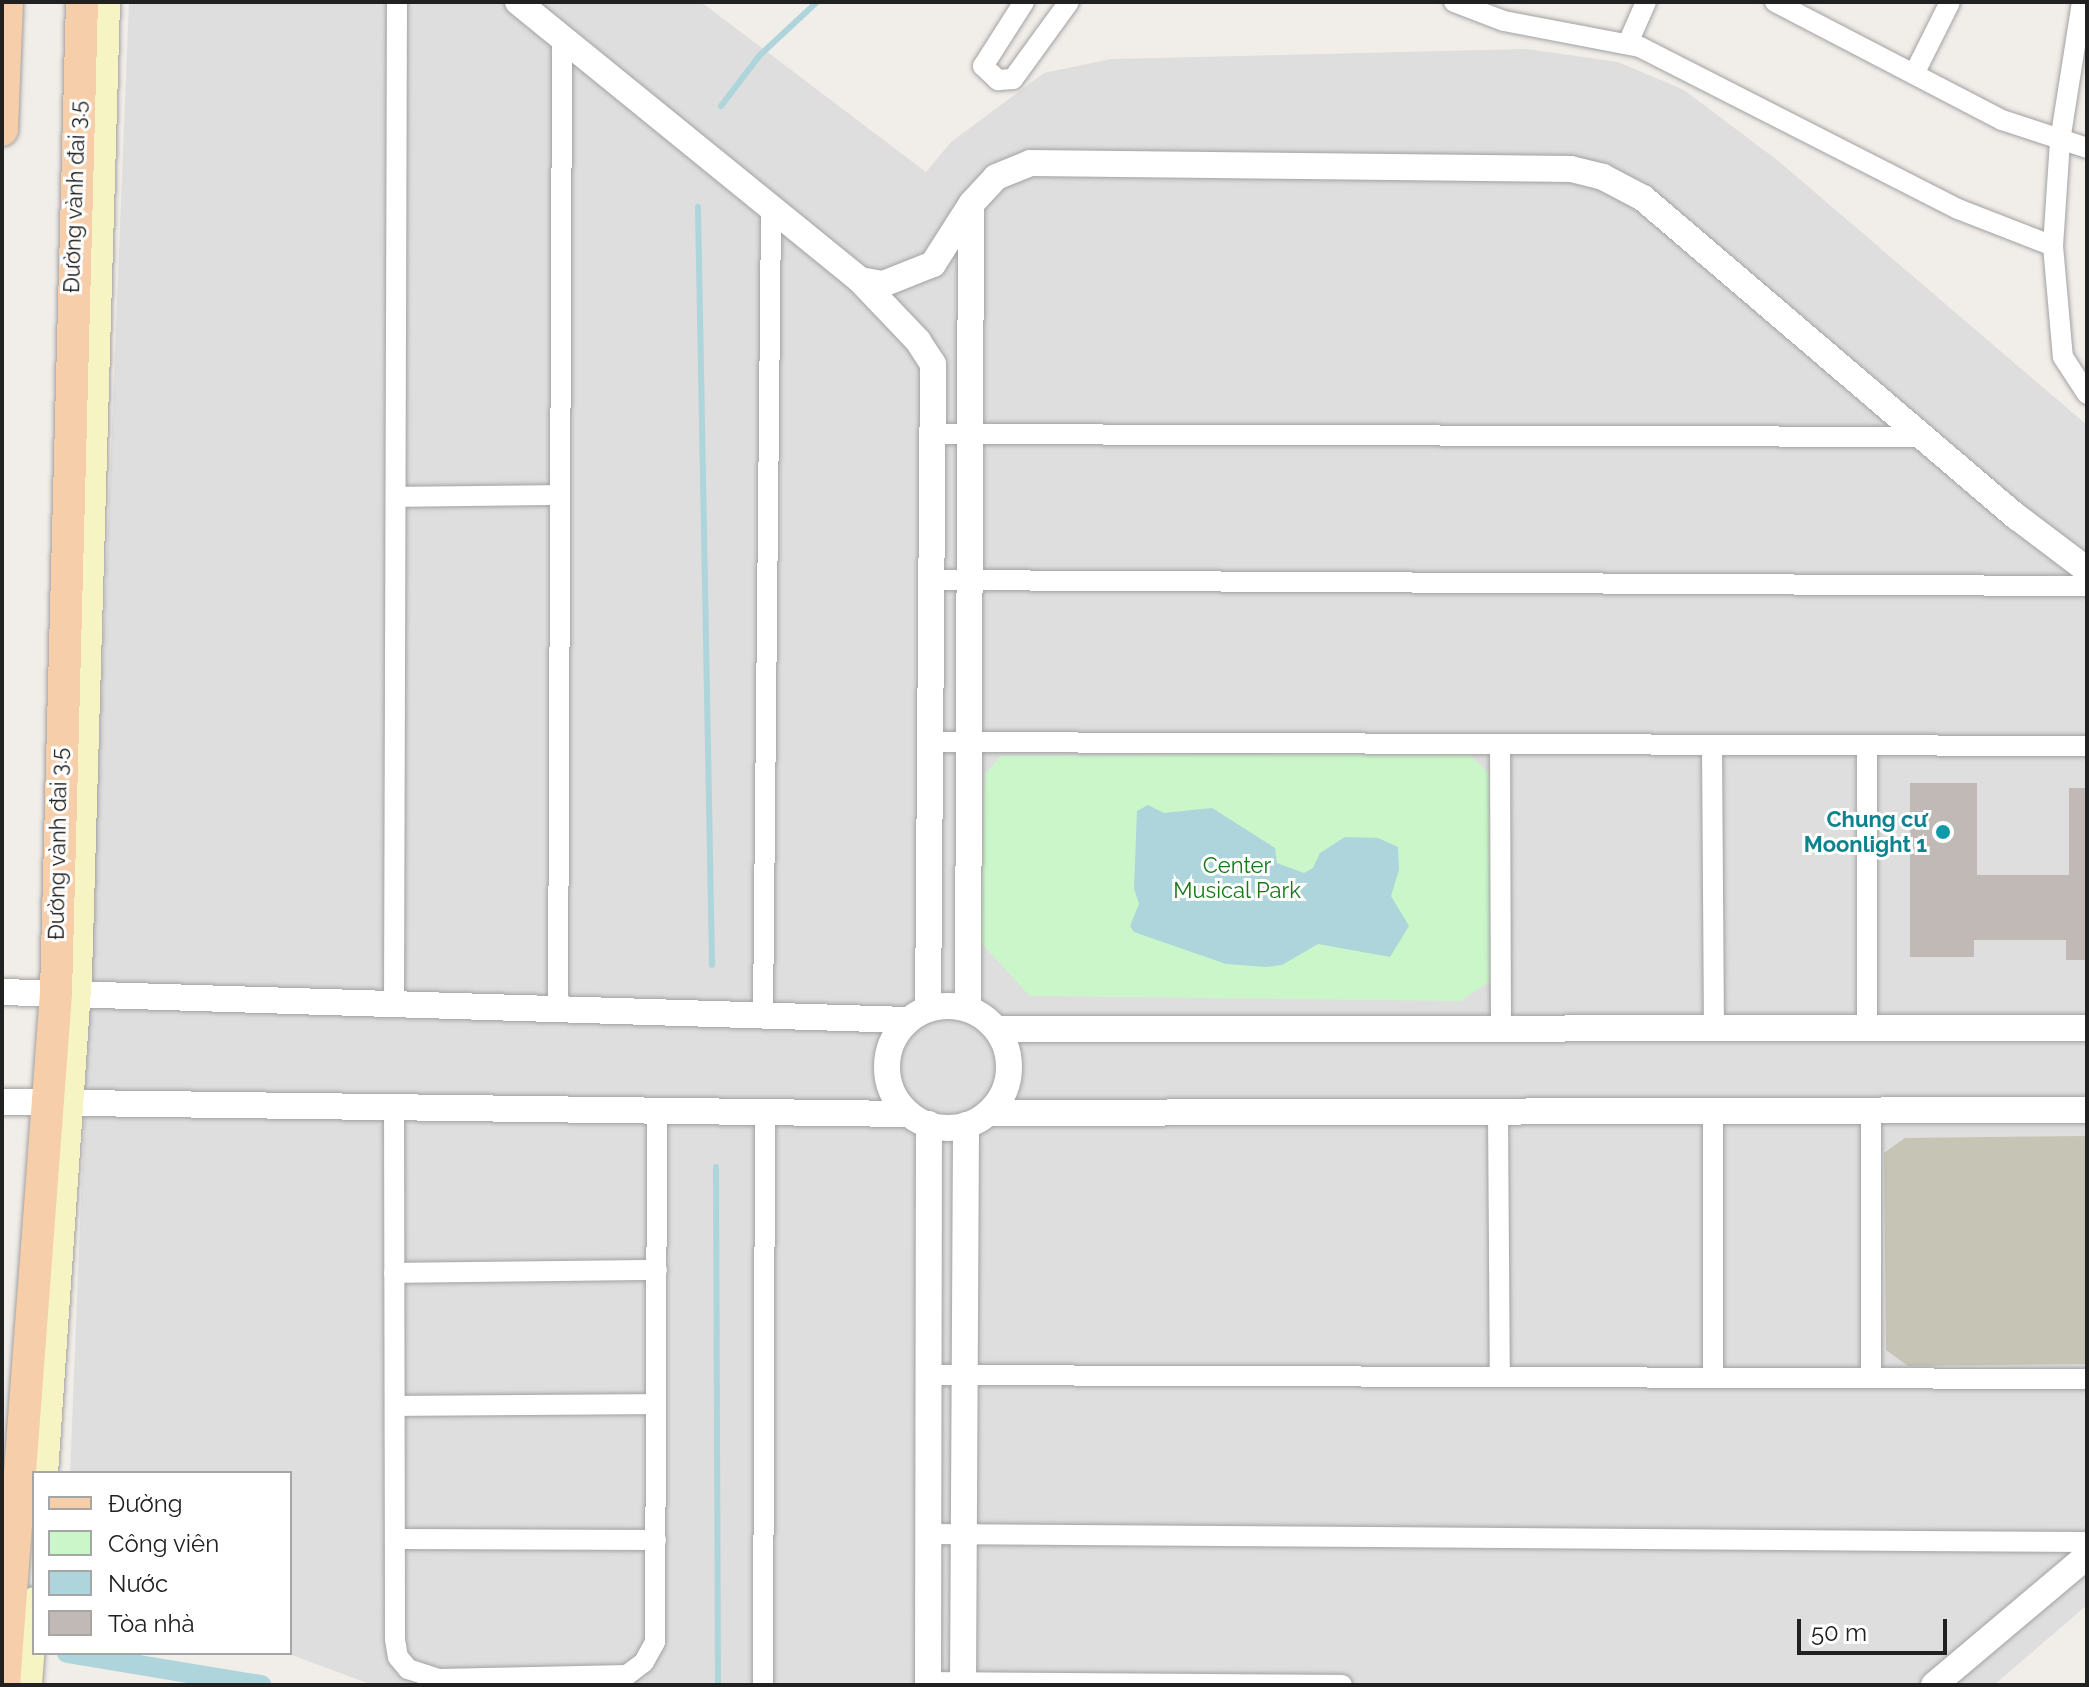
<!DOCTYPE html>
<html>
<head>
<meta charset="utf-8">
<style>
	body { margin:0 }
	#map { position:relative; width:2089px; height:1687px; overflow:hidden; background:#f1ede9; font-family:Raleway,sans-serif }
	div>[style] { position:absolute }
	.residential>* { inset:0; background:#dfdede }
	.construction>* { inset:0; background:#c5c4b5 }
	.park>* { inset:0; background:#cbf6ca }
	.water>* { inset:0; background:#add5db }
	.stream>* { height:6px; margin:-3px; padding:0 3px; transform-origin:3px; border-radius:3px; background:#add5db }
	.canal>* { height:20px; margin:-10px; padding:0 10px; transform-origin:10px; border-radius:10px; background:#add5db }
	.building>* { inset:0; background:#c1b9b5 }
	.roads { filter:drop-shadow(0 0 2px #a2a2a2) drop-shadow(0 0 2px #a2a2a2) }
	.minor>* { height:20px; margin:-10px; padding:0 10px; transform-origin:10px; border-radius:10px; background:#fff }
	.tertiary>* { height:26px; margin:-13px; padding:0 13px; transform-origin:13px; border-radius:13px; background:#fff }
	.tertiary>.ring { margin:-13px; padding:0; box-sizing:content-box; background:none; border:26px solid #fff; border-radius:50% }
	.secondary>* { height:28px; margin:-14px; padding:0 14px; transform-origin:14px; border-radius:14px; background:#f6f4c2 }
	.primary>* { height:32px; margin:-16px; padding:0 16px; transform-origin:16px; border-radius:16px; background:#f6cea9 }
	.dots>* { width:22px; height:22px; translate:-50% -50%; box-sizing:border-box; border:4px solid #fff; border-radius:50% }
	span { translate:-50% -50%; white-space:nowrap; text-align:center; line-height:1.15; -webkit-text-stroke:6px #fff; paint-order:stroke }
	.street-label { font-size:22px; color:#212121 }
	.culture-label { font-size:22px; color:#0d838f; font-weight:700 }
	.right { translate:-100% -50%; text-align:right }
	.park-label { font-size:22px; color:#157a14 }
	.frame { position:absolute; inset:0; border:4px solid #212121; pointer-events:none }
	.legend { position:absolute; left:32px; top:1471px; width:260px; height:184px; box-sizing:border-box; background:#fff; border:2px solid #a6a6a6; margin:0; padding:10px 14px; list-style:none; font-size:24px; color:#212121 }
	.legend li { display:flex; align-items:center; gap:16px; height:40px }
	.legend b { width:40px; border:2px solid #a6a6a6 }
	.scale { position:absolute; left:1797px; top:1619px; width:150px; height:36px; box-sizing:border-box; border:4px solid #212121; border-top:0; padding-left:10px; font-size:24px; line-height:28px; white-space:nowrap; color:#212121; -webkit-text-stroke:6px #fff; paint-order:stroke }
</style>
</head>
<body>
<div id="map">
	<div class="residential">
		<i style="clip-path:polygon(129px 2px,701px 2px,926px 172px,951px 142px,1044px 73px,1111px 59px,1527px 49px,1618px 62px,1684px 90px,1777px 160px,2087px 425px,2087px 1605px,1994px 1685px,373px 1685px,286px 1653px,290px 1653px,290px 1473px,70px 1473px)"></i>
	</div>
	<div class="construction">
		<i style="clip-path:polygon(2087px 1136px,2087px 1364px,1908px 1366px,1886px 1350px,1884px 1153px,1905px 1138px)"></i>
	</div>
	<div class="park">
		<i style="clip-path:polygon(1469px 754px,1493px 777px,1493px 979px,1461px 1001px,1030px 996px,981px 943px,985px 774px,1001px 756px)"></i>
	</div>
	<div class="water">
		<i style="clip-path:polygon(1148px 805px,1164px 813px,1212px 808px,1275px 848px,1277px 863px,1304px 873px,1313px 868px,1320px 853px,1345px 837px,1378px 838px,1398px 847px,1399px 870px,1391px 896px,1409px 926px,1390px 957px,1318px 944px,1282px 965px,1266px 967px,1226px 964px,1134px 932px,1130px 926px,1139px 904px,1134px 888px,1137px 811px)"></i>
	</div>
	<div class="stream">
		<i style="left:721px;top:106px;width:64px;rotate:-52.6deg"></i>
		<i style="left:760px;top:55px;width:78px;rotate:-42.9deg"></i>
		<i style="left:698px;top:207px;width:758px;rotate:88.94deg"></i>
		<i style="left:716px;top:1167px;width:518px;rotate:89.78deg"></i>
	</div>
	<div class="canal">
		<i style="left:67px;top:1653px;width:197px;rotate:9.4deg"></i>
	</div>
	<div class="building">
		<i style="clip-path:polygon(1910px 783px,1977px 783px,1977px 875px,2069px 875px,2069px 788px,2087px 788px,2087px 960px,2066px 960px,2066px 940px,1974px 940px,1974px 957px,1910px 957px)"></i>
	</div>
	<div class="roads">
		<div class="minor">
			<i style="left:1024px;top:2px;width:76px;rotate:122.6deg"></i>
			<i style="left:983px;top:66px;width:21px;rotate:43deg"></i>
			<i style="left:998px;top:80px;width:15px;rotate:-4deg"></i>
			<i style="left:1013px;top:79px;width:95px;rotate:-54deg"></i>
			<i style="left:1454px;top:2px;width:53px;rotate:20.8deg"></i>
			<i style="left:1504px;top:21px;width:138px;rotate:10.8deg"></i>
			<i style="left:1640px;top:47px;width:357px;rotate:27deg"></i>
			<i style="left:1958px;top:209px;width:102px;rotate:21.3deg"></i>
			<i style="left:1775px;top:2px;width:256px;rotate:27.5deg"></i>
			<i style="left:2002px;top:120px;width:89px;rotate:18.2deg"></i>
			<i style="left:2082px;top:2px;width:141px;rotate:99deg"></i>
			<i style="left:2060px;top:141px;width:105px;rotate:93.8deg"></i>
			<i style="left:2053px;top:246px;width:111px;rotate:84.9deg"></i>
			<i style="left:2063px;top:357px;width:44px;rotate:57deg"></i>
			<i style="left:1628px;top:43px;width:45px;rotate:-66.3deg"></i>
			<i style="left:1914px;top:74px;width:80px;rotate:-63.4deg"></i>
			<i style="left:934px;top:434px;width:989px;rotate:0.17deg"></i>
			<i style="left:396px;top:497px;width:164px;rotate:-0.7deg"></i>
			<i style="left:932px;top:580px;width:1155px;rotate:0.3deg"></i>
			<i style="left:931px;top:742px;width:1156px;rotate:0.2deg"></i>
			<i style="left:1500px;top:744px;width:284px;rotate:89.8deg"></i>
			<i style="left:1712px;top:745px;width:283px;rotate:89.6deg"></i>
			<i style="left:394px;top:1004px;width:1002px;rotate:-89.83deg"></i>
			<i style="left:558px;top:1009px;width:970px;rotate:-89.76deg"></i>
			<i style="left:763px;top:1016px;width:806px;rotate:-89.43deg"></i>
			<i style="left:1867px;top:1028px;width:282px;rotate:-90deg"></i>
			<i style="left:394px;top:1104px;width:535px;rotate:89.89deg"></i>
			<i style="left:395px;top:1639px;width:18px;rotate:81deg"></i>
			<i style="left:398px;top:1657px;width:16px;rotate:50deg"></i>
			<i style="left:408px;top:1669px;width:33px;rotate:18deg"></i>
			<i style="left:439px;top:1679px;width:188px;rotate:-1.2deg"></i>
			<i style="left:627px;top:1675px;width:21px;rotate:-37deg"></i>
			<i style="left:644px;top:1662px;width:23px;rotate:-61deg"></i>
			<i style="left:655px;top:1642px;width:532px;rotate:-89.78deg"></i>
			<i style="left:1713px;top:1111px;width:266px;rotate:90deg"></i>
			<i style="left:1498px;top:1112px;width:265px;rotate:89.6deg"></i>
			<i style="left:394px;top:1273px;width:263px;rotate:-0.7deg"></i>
			<i style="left:927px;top:1375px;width:1160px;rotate:0.2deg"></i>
			<i style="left:1871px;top:1378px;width:267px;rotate:-90deg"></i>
			<i style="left:395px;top:1406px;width:261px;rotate:-0.4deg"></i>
			<i style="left:928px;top:1534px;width:1159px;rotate:0.4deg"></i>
			<i style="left:395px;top:1539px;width:261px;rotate:0.2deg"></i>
			<i style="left:928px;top:1682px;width:414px;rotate:0.4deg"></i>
			<i style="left:763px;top:1685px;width:572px;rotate:-89.8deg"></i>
		</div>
		<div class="tertiary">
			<i style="left:518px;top:2px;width:441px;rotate:39.1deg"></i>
			<i style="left:860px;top:280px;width:23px;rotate:10deg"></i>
			<i style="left:883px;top:284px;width:54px;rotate:-21.8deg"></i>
			<i style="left:933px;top:264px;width:72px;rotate:-57.4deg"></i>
			<i style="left:972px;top:203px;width:35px;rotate:-47deg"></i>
			<i style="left:996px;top:177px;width:37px;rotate:-22deg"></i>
			<i style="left:1030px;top:163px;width:541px;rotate:0.64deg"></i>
			<i style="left:1571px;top:169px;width:33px;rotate:14deg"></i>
			<i style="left:1603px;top:177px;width:45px;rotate:27.7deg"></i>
			<i style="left:1643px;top:198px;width:492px;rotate:40.5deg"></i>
			<i style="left:2017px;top:517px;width:88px;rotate:37.1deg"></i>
			<i style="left:860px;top:280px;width:84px;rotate:46.4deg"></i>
			<i style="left:918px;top:341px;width:27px;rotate:57deg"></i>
			<i style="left:933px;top:364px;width:645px;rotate:90.44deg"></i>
			<i style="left:2px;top:992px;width:906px;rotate:1.77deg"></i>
			<i class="ring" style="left:887px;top:1006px;width:96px;height:96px"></i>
			<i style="left:968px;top:1009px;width:800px;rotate:-89.79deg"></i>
			<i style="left:997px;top:1029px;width:1090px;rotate:-0.05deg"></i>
			<i style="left:2px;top:1102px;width:907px;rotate:0.76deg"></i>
			<i style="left:989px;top:1113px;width:1098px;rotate:-0.16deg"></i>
			<i style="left:928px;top:1685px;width:561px;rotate:-89.9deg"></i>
			<i style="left:963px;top:1685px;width:560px;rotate:-89.69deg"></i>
			<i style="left:1934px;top:1685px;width:200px;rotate:-40.1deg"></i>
		</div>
		<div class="secondary">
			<i style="left:44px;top:1473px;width:499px;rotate:-86.1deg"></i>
			<i style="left:78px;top:975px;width:973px;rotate:-88.35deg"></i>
			<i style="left:28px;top:1685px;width:84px;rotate:-85.9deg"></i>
		</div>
		<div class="primary">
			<i style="left:2px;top:130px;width:128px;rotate:-87.8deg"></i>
			<i style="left:4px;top:1685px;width:694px;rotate:-85.7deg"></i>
			<i style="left:56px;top:993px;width:991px;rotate:-88.5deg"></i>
		</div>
	</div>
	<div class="dots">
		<i style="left:1943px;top:832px;background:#0f9aa8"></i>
	</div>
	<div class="street-label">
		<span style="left:75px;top:197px;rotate:-88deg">Đường vành đai 3.5</span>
		<span style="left:58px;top:844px;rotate:-89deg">Đường vành đai 3.5</span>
	</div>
	<div class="culture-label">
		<span class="right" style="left:1927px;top:832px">Chung cư<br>Moonlight 1</span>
	</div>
	<div class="park-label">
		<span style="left:1237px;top:878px">Center<br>Musical Park</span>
	</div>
	<div class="frame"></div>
	<ul class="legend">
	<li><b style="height:10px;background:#f6cea9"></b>Đường</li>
	<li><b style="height:22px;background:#cbf6ca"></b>Công viên</li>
	<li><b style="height:22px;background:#add5db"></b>Nước</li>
	<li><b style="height:22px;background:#c1b9b5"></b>Tòa nhà</li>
	</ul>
	<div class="scale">50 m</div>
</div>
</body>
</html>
